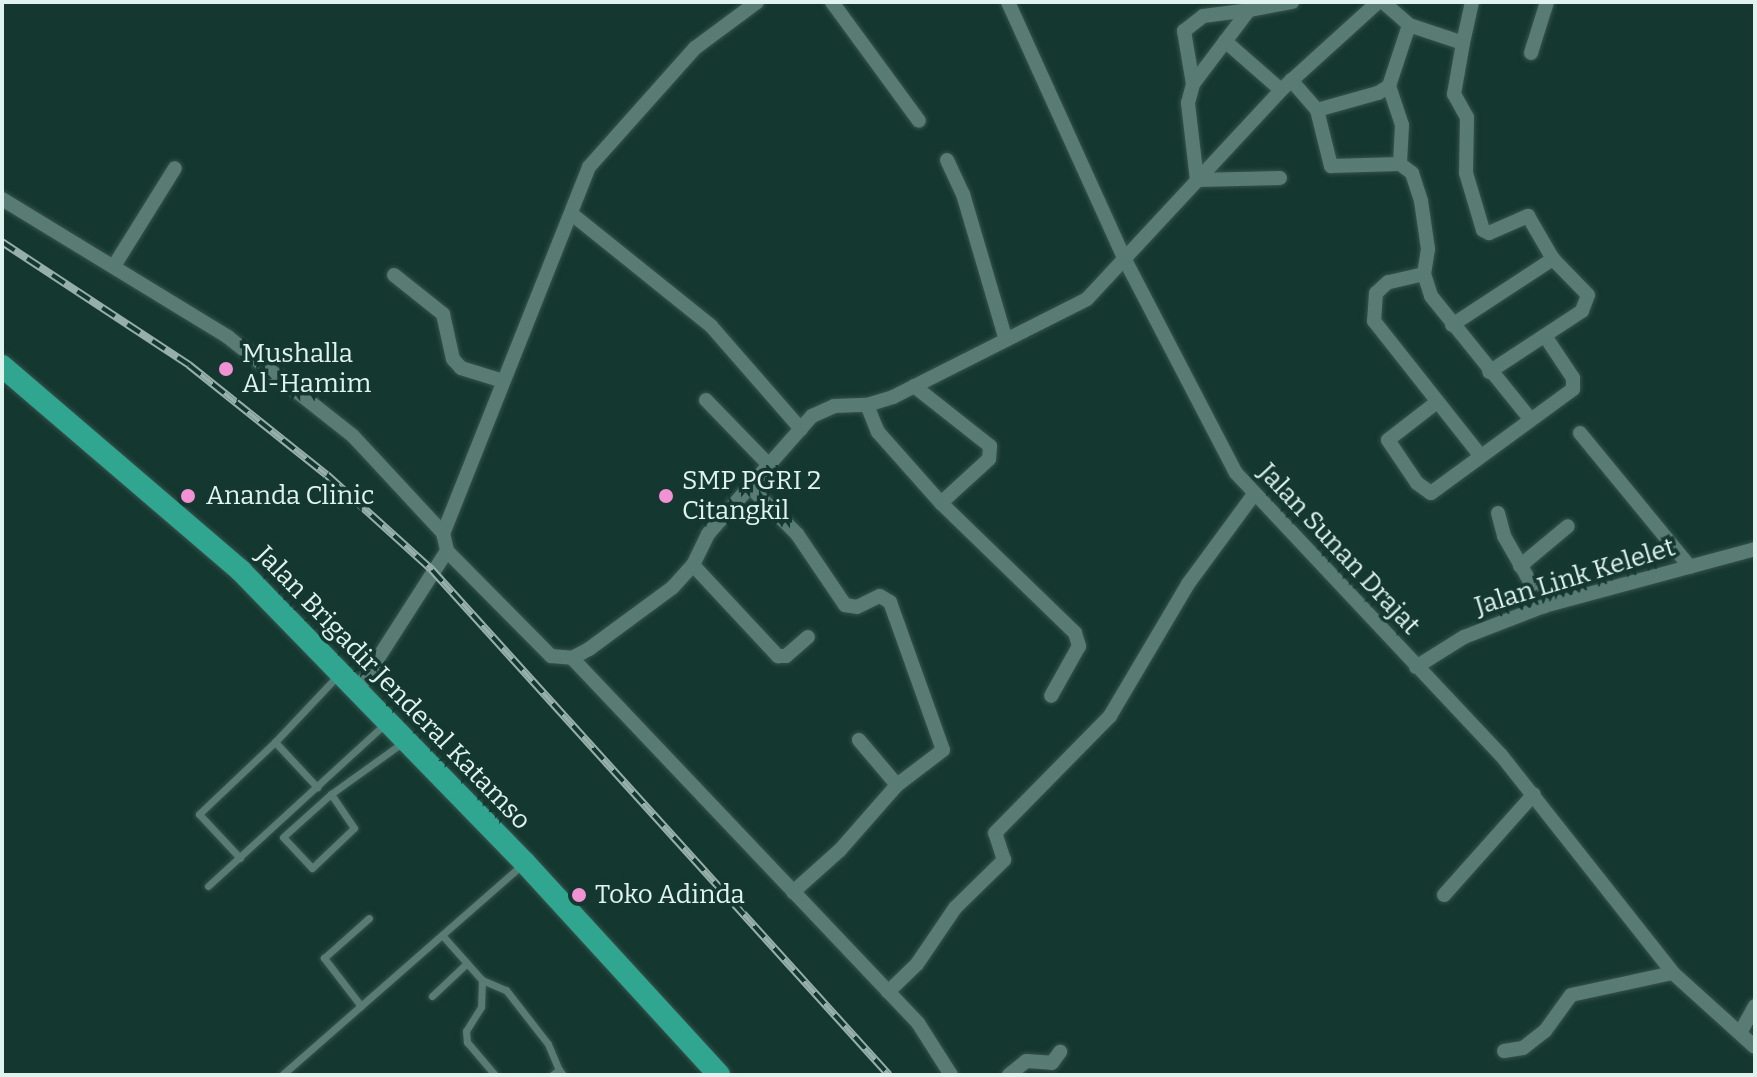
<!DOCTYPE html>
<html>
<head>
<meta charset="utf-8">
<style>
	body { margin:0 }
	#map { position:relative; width:1757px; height:1077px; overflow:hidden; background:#143830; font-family:Bitter,serif }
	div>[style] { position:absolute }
	.roads { filter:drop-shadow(0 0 2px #36524b) drop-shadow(0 0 2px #36524b) }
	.service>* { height:7px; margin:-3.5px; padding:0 3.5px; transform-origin:3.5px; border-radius:3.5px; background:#587c73 }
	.minor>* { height:14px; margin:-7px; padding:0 7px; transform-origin:7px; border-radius:7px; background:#587c73 }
	.trunk>* { height:22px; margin:-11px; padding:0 11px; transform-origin:11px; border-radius:11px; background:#30a690 }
	.rail>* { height:8px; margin-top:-4px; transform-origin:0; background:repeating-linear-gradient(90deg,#143830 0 15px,#96afa9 0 30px); box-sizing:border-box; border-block:2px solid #96afa9 }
	.dots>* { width:22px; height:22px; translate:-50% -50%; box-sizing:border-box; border:4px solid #143830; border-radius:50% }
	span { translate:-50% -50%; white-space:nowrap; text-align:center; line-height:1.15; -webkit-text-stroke:7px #143830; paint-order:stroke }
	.poi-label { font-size:26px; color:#e0f3ee }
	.left { translate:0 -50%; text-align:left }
	.street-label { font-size:26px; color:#e0f3ee }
	.frame { position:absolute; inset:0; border:4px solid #e0f3ee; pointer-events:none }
</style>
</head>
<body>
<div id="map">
	<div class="roads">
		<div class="service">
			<i style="left:275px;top:742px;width:93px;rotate:-46.7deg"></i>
			<i style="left:331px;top:794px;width:41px;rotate:55.9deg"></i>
			<i style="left:354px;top:828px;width:58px;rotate:136.4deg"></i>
			<i style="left:312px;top:868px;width:42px;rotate:-133.1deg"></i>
			<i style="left:283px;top:837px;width:64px;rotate:-41.9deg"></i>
			<i style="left:331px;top:794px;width:87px;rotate:-35.7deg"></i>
			<i style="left:240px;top:858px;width:60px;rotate:-133deg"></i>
			<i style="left:199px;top:814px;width:105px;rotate:-43.5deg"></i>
			<i style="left:275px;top:742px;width:62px;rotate:47deg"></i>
			<i style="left:208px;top:886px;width:239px;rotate:-42.5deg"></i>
			<i style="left:442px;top:935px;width:60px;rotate:48.4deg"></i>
			<i style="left:482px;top:980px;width:27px;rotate:92deg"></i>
			<i style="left:481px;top:1007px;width:28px;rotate:122deg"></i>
			<i style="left:466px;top:1031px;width:11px;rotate:85deg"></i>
			<i style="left:467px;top:1042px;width:43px;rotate:49.7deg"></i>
			<i style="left:482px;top:980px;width:26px;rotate:23deg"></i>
			<i style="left:506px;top:990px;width:68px;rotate:52.1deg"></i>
			<i style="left:548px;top:1044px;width:28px;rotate:67deg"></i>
			<i style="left:432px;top:996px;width:48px;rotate:-43.3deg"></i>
			<i style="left:361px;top:1006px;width:61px;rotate:-127.6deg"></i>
			<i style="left:324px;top:958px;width:60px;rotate:-41.6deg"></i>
			<i style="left:282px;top:1075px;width:320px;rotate:-41.2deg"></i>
			<i style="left:552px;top:1075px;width:9px;rotate:-36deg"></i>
			<i style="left:559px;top:1070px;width:6px;rotate:51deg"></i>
		</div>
		<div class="minor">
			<i style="left:757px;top:2px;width:77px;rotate:143.4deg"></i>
			<i style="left:695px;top:48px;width:159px;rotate:131.7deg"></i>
			<i style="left:589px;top:167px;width:394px;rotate:111.7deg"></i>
			<i style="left:443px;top:533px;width:18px;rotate:77deg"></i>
			<i style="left:447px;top:551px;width:148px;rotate:45.3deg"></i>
			<i style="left:551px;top:656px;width:21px;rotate:5deg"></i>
			<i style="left:572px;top:658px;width:19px;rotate:-28deg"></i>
			<i style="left:589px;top:649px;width:104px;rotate:-36.4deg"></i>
			<i style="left:673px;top:587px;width:30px;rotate:-48deg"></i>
			<i style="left:693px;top:565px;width:34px;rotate:-64deg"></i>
			<i style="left:708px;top:534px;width:157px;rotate:-48.6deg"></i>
			<i style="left:812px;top:416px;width:24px;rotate:-24deg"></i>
			<i style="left:834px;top:406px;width:33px;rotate:-2deg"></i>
			<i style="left:867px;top:405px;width:27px;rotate:-17deg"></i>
			<i style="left:893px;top:397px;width:217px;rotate:-26.8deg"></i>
			<i style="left:1087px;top:299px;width:285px;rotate:-47.1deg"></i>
			<i style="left:1281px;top:90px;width:131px;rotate:-42.2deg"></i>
			<i style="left:832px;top:2px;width:147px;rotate:53.8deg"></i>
			<i style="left:1008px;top:2px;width:281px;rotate:65.6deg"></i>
			<i style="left:1124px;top:258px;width:242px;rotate:62.5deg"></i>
			<i style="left:1236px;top:473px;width:387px;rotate:46.8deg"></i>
			<i style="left:1501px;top:755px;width:278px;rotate:51.7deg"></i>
			<i style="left:1673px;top:973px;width:110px;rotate:42.1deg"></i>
			<i style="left:1383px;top:2px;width:35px;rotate:41deg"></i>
			<i style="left:1409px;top:25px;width:57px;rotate:18.4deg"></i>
			<i style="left:1463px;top:43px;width:52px;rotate:100deg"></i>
			<i style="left:1454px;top:94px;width:26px;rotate:61deg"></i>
			<i style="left:1467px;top:117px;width:56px;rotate:91deg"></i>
			<i style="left:1466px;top:173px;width:59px;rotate:73.4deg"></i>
			<i style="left:1483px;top:230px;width:7px;rotate:27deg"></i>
			<i style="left:1489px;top:233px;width:43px;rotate:-23.6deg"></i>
			<i style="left:1528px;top:216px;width:50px;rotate:59.8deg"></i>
			<i style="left:1553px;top:259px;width:50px;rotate:45.8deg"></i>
			<i style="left:1588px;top:295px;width:17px;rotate:111deg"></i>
			<i style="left:1582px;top:311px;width:111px;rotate:146.7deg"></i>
			<i style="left:1225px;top:41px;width:74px;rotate:41.2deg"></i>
			<i style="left:1463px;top:43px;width:42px;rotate:-77.6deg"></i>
			<i style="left:1531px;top:53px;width:53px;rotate:-72.6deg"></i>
			<i style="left:1291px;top:80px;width:40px;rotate:49deg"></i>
			<i style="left:1317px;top:110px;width:63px;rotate:-15.6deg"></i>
			<i style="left:1378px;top:93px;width:13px;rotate:-32deg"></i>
			<i style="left:1389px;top:86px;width:64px;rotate:-71.8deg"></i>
			<i style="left:1193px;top:84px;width:54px;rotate:-99.6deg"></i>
			<i style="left:1184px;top:31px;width:24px;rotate:-38deg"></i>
			<i style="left:1203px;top:16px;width:46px;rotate:-7.4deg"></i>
			<i style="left:1389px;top:86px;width:41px;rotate:71.6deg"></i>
			<i style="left:1402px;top:125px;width:39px;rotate:93deg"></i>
			<i style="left:1317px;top:110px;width:58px;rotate:76deg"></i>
			<i style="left:1331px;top:166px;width:69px;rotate:-1.7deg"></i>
			<i style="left:1400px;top:164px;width:15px;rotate:37deg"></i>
			<i style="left:1412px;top:173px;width:29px;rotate:72deg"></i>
			<i style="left:1421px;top:201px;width:49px;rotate:81.7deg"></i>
			<i style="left:1428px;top:249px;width:25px;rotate:99deg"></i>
			<i style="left:1424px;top:274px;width:23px;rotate:72deg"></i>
			<i style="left:1431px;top:296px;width:159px;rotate:51.1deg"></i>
			<i style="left:947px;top:160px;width:38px;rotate:65deg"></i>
			<i style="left:963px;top:194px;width:149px;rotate:73.6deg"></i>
			<i style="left:1280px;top:178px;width:83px;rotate:178.6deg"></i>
			<i style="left:1197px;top:180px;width:78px;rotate:-96.7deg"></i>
			<i style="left:1188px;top:103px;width:20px;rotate:-75deg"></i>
			<i style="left:1193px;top:84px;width:93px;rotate:-52.9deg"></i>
			<i style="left:1249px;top:10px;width:44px;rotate:-10.5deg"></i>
			<i style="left:2px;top:199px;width:265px;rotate:31.4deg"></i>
			<i style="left:228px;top:337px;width:159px;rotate:38.4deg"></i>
			<i style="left:353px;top:436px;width:132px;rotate:47.1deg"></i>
			<i style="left:573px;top:215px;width:177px;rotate:38.8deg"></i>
			<i style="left:711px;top:326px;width:137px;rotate:48.9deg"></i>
			<i style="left:114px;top:266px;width:115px;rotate:-58.1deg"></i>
			<i style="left:1424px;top:274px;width:37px;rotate:167deg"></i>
			<i style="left:1388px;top:282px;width:16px;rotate:137deg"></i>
			<i style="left:1376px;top:293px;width:28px;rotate:94deg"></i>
			<i style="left:1374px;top:321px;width:171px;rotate:51.7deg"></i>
			<i style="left:394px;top:275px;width:63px;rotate:38.5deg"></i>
			<i style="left:443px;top:314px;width:46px;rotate:77.5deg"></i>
			<i style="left:453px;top:359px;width:12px;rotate:48deg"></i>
			<i style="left:461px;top:368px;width:44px;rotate:17.2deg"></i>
			<i style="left:1452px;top:325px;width:121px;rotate:-33.2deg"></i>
			<i style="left:914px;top:386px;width:97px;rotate:38.3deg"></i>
			<i style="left:990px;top:446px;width:13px;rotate:94deg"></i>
			<i style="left:989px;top:459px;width:65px;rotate:137.5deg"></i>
			<i style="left:706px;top:400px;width:92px;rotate:45.9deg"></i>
			<i style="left:1437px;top:402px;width:62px;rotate:142.2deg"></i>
			<i style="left:1388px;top:440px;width:52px;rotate:56deg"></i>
			<i style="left:1417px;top:483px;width:17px;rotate:36deg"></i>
			<i style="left:1431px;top:493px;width:176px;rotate:-36.2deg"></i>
			<i style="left:1573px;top:389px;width:11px;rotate:-90deg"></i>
			<i style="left:1573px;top:378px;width:50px;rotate:-123.7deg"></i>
			<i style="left:867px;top:405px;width:29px;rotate:68deg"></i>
			<i style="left:878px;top:432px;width:95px;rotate:48.4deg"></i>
			<i style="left:941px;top:503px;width:187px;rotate:44.1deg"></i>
			<i style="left:1075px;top:633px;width:14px;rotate:73deg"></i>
			<i style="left:1079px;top:646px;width:57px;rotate:119.2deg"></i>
			<i style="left:1580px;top:433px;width:173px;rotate:50.6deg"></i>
			<i style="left:752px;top:489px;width:64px;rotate:45deg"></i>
			<i style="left:797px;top:534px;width:86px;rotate:55.9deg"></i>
			<i style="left:845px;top:605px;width:12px;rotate:9deg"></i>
			<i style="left:857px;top:607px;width:25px;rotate:-26deg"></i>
			<i style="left:880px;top:596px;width:12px;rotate:31deg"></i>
			<i style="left:890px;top:602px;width:157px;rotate:70.3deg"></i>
			<i style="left:943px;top:750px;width:58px;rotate:142.7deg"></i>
			<i style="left:897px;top:785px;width:59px;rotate:-130.2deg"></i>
			<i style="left:1498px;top:513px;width:24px;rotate:75deg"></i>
			<i style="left:1504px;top:536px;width:81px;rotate:60.3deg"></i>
			<i style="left:693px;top:565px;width:125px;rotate:47deg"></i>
			<i style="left:778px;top:656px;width:8px"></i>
			<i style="left:786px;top:656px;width:29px;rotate:-41deg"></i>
			<i style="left:1520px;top:566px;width:62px;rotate:-39.8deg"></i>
			<i style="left:572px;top:658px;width:503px;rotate:46.53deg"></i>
			<i style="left:918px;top:1023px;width:62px;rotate:57.6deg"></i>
			<i style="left:1416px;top:667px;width:57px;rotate:-32deg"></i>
			<i style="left:1464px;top:637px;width:86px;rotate:-21.2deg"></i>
			<i style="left:1544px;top:606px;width:219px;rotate:-15.1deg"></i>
			<i style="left:359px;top:688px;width:163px;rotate:-57.3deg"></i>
			<i style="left:793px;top:892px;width:63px;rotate:-41.8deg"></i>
			<i style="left:840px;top:850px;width:86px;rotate:-48.8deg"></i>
			<i style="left:1444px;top:895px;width:135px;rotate:-48.3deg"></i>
			<i style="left:888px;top:992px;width:40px;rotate:-44deg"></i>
			<i style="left:917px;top:964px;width:68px;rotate:-55.8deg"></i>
			<i style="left:955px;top:908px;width:69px;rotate:-44.4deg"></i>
			<i style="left:1004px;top:860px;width:28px;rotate:-108deg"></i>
			<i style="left:995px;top:833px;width:164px;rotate:-45.5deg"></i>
			<i style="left:1110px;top:716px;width:153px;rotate:-59.4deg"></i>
			<i style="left:1188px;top:584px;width:112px;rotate:-53.7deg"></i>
			<i style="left:1740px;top:1033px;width:31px;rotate:-61deg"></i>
			<i style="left:1504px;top:1051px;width:19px;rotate:-9deg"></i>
			<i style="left:1523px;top:1048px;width:28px;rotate:-38deg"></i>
			<i style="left:1545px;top:1031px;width:44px;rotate:-54.2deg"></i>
			<i style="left:1571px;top:995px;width:104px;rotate:-12.2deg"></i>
			<i style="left:1009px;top:1075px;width:22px;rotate:-39deg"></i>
			<i style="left:1026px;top:1061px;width:26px;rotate:4deg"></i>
			<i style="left:1052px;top:1063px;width:14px;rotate:-54deg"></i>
		</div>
		<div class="trunk">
			<i style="left:2px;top:366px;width:315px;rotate:40.6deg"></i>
			<i style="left:241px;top:571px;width:407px;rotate:45.8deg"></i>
			<i style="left:525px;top:863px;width:287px;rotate:47.5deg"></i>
		</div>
	</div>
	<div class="rail">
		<i style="left:2px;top:242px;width:224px;rotate:33.3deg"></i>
		<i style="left:189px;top:365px;width:176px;rotate:38.6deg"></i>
		<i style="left:327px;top:475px;width:142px;rotate:42.1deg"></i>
		<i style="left:432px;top:570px;width:681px;rotate:47.86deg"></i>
	</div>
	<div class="dots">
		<i style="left:226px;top:369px;background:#f391d5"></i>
		<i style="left:188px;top:496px;background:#f391d5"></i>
		<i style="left:666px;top:496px;background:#f391d5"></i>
		<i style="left:579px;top:895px;background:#f391d5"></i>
	</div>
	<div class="poi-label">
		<span class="left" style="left:242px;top:369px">Mushalla<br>Al-Hamim</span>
		<span class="left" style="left:682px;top:496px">SMP PGRI 2<br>Citangkil</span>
		<span class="left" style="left:206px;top:496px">Ananda Clinic</span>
		<span class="left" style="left:595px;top:895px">Toko Adinda</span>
	</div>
	<div class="street-label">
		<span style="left:1339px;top:549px;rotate:47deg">Jalan Sunan Drajat</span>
		<span style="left:1575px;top:577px;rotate:-17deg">Jalan Link Kelelet</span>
		<span style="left:393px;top:688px;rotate:46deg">Jalan Brigadir Jenderal Katamso</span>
	</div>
	<div class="frame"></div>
</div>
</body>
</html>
